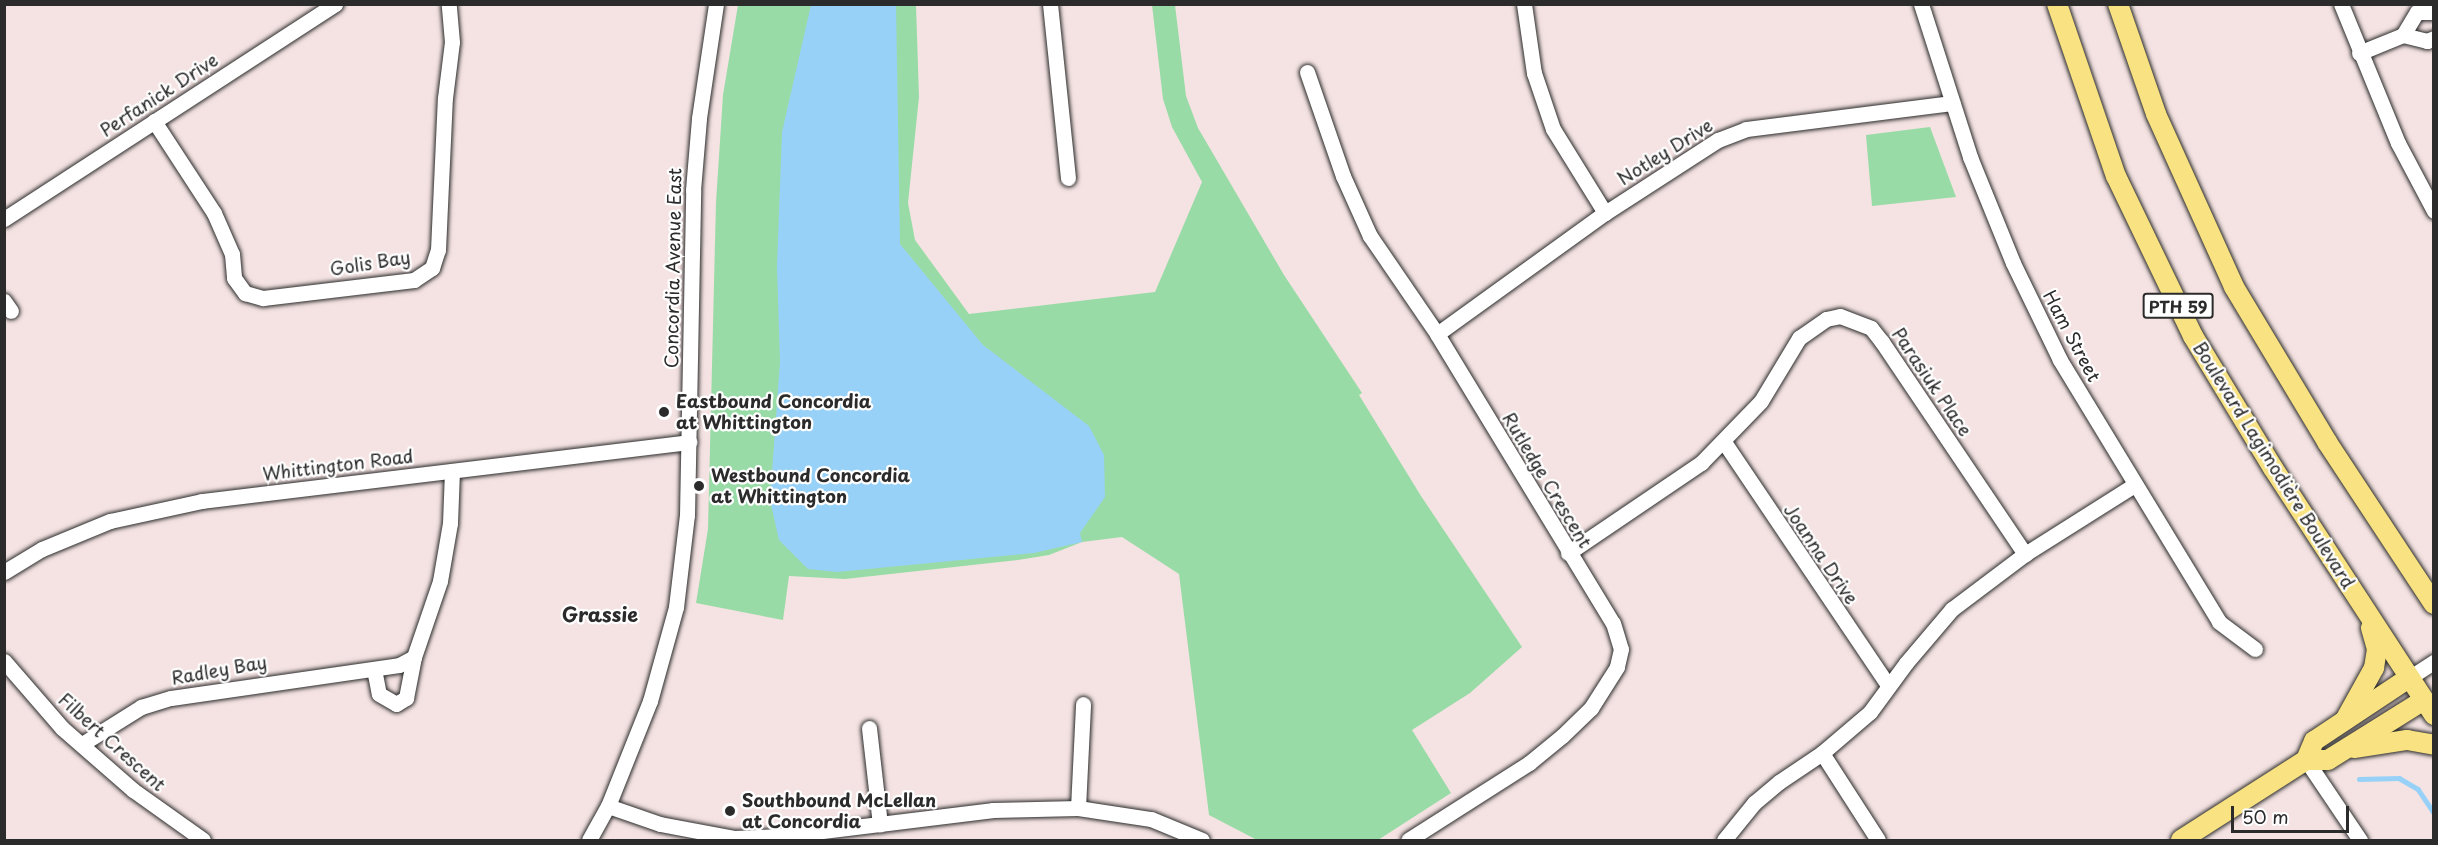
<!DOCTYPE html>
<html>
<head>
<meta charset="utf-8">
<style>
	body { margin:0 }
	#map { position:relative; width:2438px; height:845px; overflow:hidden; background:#f4e3e2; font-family:"Playpen Sans",sans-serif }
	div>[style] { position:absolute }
	.green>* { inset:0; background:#99dba6 }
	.water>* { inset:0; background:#98d1f8 }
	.stream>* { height:4.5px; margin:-2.25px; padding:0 2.25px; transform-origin:2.25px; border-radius:2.25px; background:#98d1f8 }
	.roads { filter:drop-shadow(0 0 2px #2b2b2b) drop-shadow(0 0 2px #2b2b2b) }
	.minor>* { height:15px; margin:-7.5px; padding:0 7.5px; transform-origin:7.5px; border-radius:7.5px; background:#fff }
	.major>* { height:20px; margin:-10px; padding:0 10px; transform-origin:10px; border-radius:10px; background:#f8e281 }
	.dots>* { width:16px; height:16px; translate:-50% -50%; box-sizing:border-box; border:3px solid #fff; border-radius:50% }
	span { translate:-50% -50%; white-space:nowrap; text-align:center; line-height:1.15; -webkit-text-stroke:4.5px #fff; paint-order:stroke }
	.shield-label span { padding:2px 4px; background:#fff; border:2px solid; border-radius:4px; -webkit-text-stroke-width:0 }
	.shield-label { font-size:16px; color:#2b2b2b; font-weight:700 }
	.street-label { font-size:18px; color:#2b2b2b }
	.poi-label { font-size:18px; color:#2b2b2b; font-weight:700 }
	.left { translate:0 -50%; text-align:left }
	.neighbourhood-label { font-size:20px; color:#2b2b2b; font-weight:700 }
	.frame { position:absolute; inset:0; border:6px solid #2b2b2b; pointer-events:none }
	.scale { position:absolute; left:2231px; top:806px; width:118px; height:27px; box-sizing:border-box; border:3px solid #2b2b2b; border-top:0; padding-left:8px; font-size:18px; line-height:21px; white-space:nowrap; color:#2b2b2b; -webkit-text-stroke:4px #fff; paint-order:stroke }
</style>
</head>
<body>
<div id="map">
	<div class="green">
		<i style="clip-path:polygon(738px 5px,916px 5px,919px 97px,908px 203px,915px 240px,969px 314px,1155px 292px,1202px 182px,1172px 127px,1163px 99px,1152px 5px,1175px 5px,1186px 96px,1198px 128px,1284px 275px,1362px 393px,1359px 395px,1421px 496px,1522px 647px,1470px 693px,1412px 730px,1451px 793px,1378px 840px,1257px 840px,1209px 815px,1179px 574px,1122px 537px,1082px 542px,1049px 555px,1018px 560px,845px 579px,789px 576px,783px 620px,696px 603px,708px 529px,716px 202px,723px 95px)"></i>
		<i style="clip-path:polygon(1930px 127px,1956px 197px,1872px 206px,1866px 135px)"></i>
	</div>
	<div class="water">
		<i style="clip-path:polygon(811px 5px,896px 5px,900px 244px,983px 345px,1089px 426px,1104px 455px,1105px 497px,1080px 533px,1082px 542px,1034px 553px,837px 572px,808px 569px,779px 540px,770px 500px,780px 362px,777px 266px,782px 132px)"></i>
	</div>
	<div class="stream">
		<i style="left:2359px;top:779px;width:40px;rotate:-1.4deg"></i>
		<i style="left:2399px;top:778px;width:22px;rotate:30deg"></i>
		<i style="left:2418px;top:789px;width:29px;rotate:56deg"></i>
	</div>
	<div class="roads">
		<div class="minor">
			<i style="left:1050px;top:4px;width:175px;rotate:84.1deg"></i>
			<i style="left:1524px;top:4px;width:70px;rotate:81.8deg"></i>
			<i style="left:1534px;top:73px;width:59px;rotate:71.3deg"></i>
			<i style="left:1553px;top:129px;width:99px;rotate:58.2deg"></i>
			<i style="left:1921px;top:4px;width:161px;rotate:72.2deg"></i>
			<i style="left:1970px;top:157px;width:114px;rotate:67.9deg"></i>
			<i style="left:2013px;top:263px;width:108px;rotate:64.1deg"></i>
			<i style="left:2060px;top:360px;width:306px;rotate:58.7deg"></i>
			<i style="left:2219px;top:622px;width:45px;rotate:36.9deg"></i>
			<i style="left:2341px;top:4px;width:150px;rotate:67.7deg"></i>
			<i style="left:2398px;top:143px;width:77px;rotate:62.1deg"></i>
			<i style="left:2403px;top:35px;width:27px;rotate:-59deg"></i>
			<i style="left:2417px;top:12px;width:17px"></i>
			<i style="left:2359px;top:53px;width:48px;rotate:-22.2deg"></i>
			<i style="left:2403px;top:35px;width:25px;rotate:14deg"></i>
			<i style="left:2427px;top:41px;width:8px;rotate:-23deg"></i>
			<i style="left:1307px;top:72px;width:110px;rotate:70.9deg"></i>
			<i style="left:1343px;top:176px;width:66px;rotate:65.8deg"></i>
			<i style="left:1370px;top:236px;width:119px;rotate:55.6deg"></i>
			<i style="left:1437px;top:334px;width:338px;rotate:58.7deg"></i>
			<i style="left:1613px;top:623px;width:27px;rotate:73deg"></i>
			<i style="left:1621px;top:649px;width:18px;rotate:103deg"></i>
			<i style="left:1617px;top:667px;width:49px;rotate:122.4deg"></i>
			<i style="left:1591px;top:708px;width:40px;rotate:136deg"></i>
			<i style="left:1562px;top:736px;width:43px;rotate:140.7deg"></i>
			<i style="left:1529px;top:763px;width:143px;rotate:147.5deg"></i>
			<i style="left:154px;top:121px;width:110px;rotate:56.9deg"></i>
			<i style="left:214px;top:213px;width:45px;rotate:66.3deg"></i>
			<i style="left:232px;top:254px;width:24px;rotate:85deg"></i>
			<i style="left:234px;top:278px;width:19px;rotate:54deg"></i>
			<i style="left:245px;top:293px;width:19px;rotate:16deg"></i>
			<i style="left:263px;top:298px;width:152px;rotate:-6.8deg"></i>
			<i style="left:414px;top:280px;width:22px;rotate:-34deg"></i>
			<i style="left:432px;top:268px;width:19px;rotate:-72deg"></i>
			<i style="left:438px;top:250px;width:152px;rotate:-87.4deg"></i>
			<i style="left:445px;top:98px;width:56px;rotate:-82.9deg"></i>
			<i style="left:452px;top:42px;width:38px;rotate:-95deg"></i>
			<i style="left:4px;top:219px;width:395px;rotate:-33deg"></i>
			<i style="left:4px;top:301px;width:12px;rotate:55deg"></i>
			<i style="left:1437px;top:334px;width:207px;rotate:-35.8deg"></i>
			<i style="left:1605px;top:213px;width:135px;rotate:-32.9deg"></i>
			<i style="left:1718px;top:140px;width:30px;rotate:-21deg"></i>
			<i style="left:1746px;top:129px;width:208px;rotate:-7.2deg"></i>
			<i style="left:1724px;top:442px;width:293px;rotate:56deg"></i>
			<i style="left:1568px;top:553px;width:161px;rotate:-34.1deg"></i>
			<i style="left:1701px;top:463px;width:86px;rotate:-45.9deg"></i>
			<i style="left:1761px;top:401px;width:74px;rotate:-58.9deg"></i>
			<i style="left:1799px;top:338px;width:33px;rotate:-35deg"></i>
			<i style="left:1826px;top:319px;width:14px;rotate:-12deg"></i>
			<i style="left:1840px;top:316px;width:33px;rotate:21deg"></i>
			<i style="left:1871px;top:328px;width:18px;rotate:52deg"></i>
			<i style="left:1882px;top:342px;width:256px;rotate:56deg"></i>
			<i style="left:4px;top:572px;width:44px;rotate:-31.2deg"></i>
			<i style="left:42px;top:549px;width:74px;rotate:-22.4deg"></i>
			<i style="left:110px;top:521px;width:94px;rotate:-12.3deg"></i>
			<i style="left:202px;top:501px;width:491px;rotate:-6.9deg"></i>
			<i style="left:4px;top:661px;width:89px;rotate:49.1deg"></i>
			<i style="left:62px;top:728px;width:94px;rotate:41.1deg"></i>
			<i style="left:133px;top:790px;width:86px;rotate:35.5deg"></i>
			<i style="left:374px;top:669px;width:25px;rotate:79deg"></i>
			<i style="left:379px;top:694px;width:20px;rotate:30deg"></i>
			<i style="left:396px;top:704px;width:12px;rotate:-31deg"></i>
			<i style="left:406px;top:698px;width:42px;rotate:-79deg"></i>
			<i style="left:2409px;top:678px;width:30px;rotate:-33deg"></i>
			<i style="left:869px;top:728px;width:97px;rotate:83.5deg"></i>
			<i style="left:82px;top:744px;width:70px;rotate:-32.1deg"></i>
			<i style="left:141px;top:707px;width:31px;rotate:-17deg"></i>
			<i style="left:171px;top:698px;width:230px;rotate:-8.2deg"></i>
			<i style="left:399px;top:665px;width:17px;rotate:-28deg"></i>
			<i style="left:414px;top:657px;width:80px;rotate:-71.1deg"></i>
			<i style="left:440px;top:581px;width:59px;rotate:-80.2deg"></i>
			<i style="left:450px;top:523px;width:52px;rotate:-87.8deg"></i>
			<i style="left:1822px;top:753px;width:103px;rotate:57.2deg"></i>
			<i style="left:2306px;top:760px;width:97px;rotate:56deg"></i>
			<i style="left:608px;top:806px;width:55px;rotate:19.1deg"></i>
			<i style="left:660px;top:824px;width:75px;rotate:10.7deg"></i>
			<i style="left:734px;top:838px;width:48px;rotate:-2.4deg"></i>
			<i style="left:782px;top:836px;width:213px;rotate:-7deg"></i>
			<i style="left:993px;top:810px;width:85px;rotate:-1.3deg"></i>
			<i style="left:1078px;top:808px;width:74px;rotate:8.6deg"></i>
			<i style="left:1151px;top:819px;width:55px;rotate:22.4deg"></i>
			<i style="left:1078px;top:808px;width:104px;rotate:-87.2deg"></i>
			<i style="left:589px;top:840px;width:39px;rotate:-61deg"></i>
			<i style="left:608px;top:806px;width:113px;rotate:-68.2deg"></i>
			<i style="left:650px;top:701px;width:98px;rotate:-74.5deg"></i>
			<i style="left:676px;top:607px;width:93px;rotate:-83.2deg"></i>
			<i style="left:687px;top:515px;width:325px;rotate:-88.9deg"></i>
			<i style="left:693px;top:190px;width:72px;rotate:-85.2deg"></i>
			<i style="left:699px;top:118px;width:115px;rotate:-81.5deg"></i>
			<i style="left:1724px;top:840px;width:48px;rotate:-51deg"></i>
			<i style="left:1754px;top:803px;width:33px;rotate:-40deg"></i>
			<i style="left:1779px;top:782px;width:52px;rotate:-34deg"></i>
			<i style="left:1822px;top:753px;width:63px;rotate:-40.5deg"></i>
			<i style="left:1870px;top:712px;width:61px;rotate:-53.7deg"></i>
			<i style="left:1906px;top:663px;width:71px;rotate:-49.6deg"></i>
			<i style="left:1952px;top:609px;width:91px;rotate:-37deg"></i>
			<i style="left:2025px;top:554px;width:129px;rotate:-32.3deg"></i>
		</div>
		<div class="major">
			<i style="left:2057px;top:4px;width:182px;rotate:71.1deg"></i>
			<i style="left:2116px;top:176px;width:178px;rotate:64.3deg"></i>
			<i style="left:2193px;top:336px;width:154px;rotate:58.8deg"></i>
			<i style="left:2273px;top:468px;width:295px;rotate:56.9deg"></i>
			<i style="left:2118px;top:4px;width:116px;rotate:70.9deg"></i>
			<i style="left:2156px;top:114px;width:190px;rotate:65.7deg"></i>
			<i style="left:2234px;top:287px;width:181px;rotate:59deg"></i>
			<i style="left:2327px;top:442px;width:194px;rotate:56.6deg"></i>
			<i style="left:2345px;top:720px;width:60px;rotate:-60.9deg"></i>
			<i style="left:2374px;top:668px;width:19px;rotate:-81deg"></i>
			<i style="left:2377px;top:649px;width:22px;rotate:-106deg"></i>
			<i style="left:2354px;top:748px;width:54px;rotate:-8.6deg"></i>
			<i style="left:2407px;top:740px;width:27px;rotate:10deg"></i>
			<i style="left:2306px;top:760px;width:21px;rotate:-67deg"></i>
			<i style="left:2314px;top:741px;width:114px;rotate:-33.6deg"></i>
			<i style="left:2181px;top:840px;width:148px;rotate:-32.6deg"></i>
			<i style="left:2306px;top:760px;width:22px"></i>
			<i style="left:2328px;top:760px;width:113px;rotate:-32deg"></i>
		</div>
	</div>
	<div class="dots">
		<i style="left:664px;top:412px;background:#2b2b2b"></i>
		<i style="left:699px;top:486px;background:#2b2b2b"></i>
		<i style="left:730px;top:811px;background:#2b2b2b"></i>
	</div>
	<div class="shield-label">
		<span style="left:2178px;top:306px">PTH 59</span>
	</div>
	<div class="street-label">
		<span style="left:159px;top:95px;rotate:-33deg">Perfanick Drive</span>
		<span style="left:1665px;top:152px;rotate:-32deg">Notley Drive</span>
		<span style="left:370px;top:263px;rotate:-9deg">Golis Bay</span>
		<span style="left:673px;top:268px;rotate:-89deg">Concordia Avenue East</span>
		<span style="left:2072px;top:336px;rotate:62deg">Ham Street</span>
		<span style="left:1932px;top:382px;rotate:56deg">Parasiuk Place</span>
		<span style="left:338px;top:465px;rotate:-7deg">Whittington Road</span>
		<span style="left:2274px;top:465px;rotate:58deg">Boulevard Lagimodière Boulevard</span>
		<span style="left:1547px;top:480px;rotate:59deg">Rutledge Crescent</span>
		<span style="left:1821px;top:554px;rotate:56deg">Joanna Drive</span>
		<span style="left:219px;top:670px;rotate:-10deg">Radley Bay</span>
		<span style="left:112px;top:742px;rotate:42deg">Filbert Crescent</span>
	</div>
	<div class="poi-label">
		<span class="left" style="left:676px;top:412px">Eastbound Concordia<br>at Whittington</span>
		<span class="left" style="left:711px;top:486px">Westbound Concordia<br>at Whittington</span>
		<span class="left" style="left:742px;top:811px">Southbound McLellan<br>at Concordia</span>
	</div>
	<div class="neighbourhood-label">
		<span style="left:600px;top:614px">Grassie</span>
	</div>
	<div class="frame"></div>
	<div class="scale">50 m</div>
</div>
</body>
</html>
